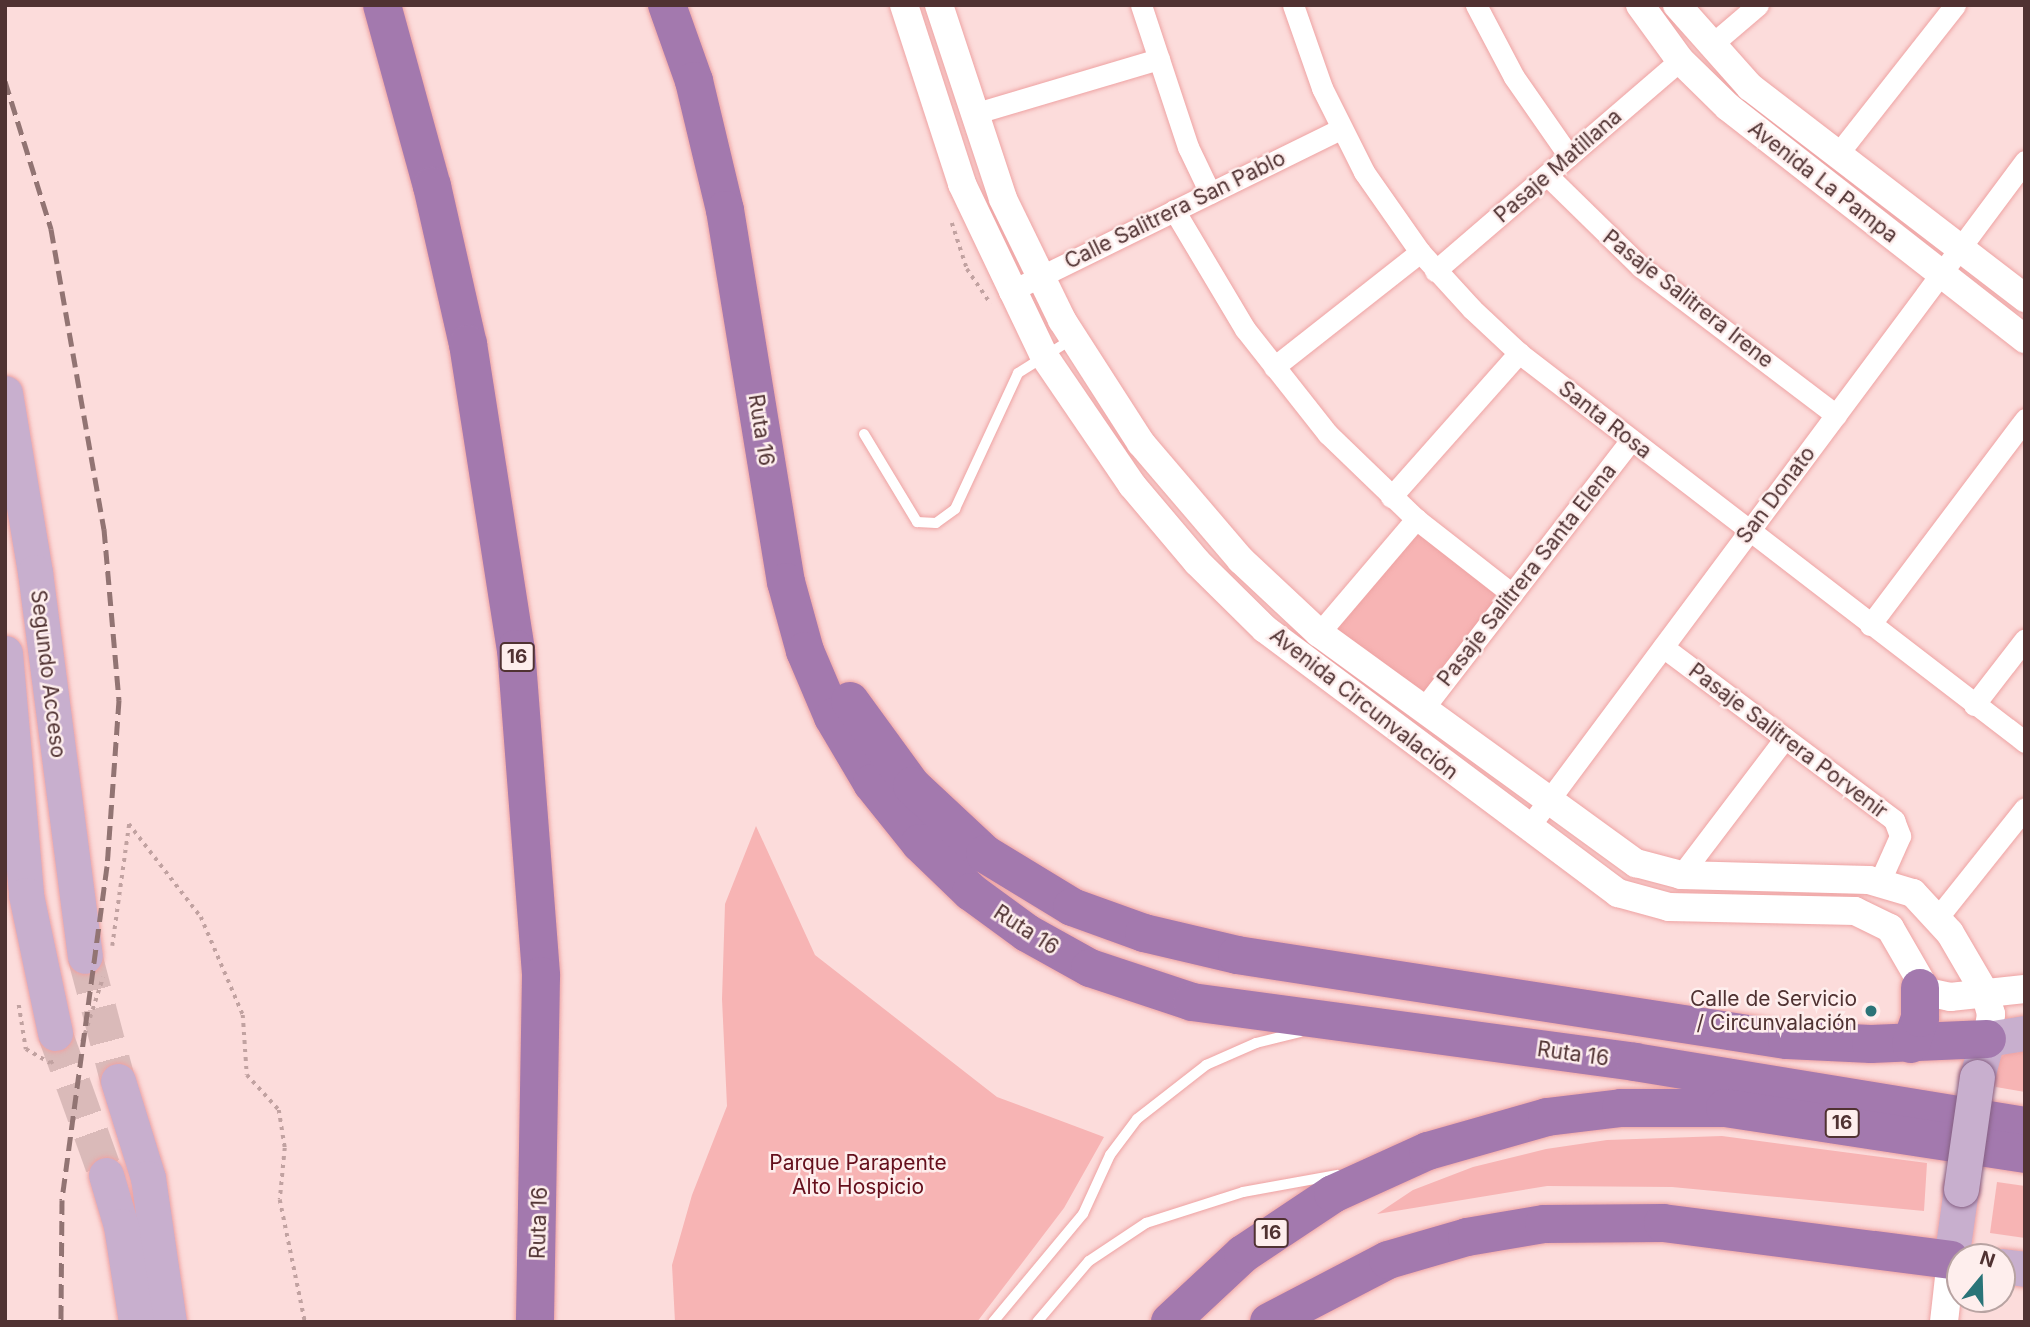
<!DOCTYPE html>
<html>
<head>
<meta charset="utf-8">
<style>
	body { margin:0 }
	#map { position:relative; width:2030px; height:1327px; overflow:hidden; background:#fcdcdb; font-family:Inter,sans-serif }
	div>[style] { position:absolute }
	.green>* { inset:0; background:#f7b4b4 }
	.primary-tunnel>* { height:35px; margin-top:-17.5px; transform-origin:0; background:repeating-linear-gradient(90deg,#dabab9 0 35px,transparent 0 53px) }
	.path>* { height:3.5px; margin-top:-1.75px; transform-origin:0; background:repeating-linear-gradient(90deg,#c1a2a1 0 3.5px,transparent 0 8.5px) }
	.roads { filter:drop-shadow(0 0 2px #eea3a3) drop-shadow(0 0 2px #eea3a3) }
	.service>* { height:10px; margin:-5px; padding:0 5px; transform-origin:5px; border-radius:5px; background:#fff }
	.minor>* { height:21px; margin:-10.5px; padding:0 10.5px; transform-origin:10.5px; border-radius:10.5px; background:#fff }
	.tertiary>* { height:28px; margin:-14px; padding:0 14px; transform-origin:14px; border-radius:14px; background:#fff }
	.primary>* { height:35px; margin:-17.5px; padding:0 17.5px; transform-origin:17.5px; border-radius:17.5px; background:#c8afce }
	.motorway>* { height:38px; margin:-19px; padding:0 19px; transform-origin:19px; border-radius:19px; background:#a379ae }
	.rail>* { height:5px; margin-top:-2.5px; transform-origin:0; background:repeating-linear-gradient(90deg,#927473 0 14px,transparent 0 21px) }
	.bridges { filter:drop-shadow(0 0 2px #866083) drop-shadow(0 0 2px #866083) }
	.primary-bridge>* { height:35px; margin:-17.5px; padding:0 17.5px; transform-origin:17.5px; border-radius:17.5px; background:#c8afce }
	.dots>* { width:19px; height:19px; translate:-50% -50%; box-sizing:border-box; border:4px solid #feeeed; border-radius:50% }
	span { translate:-50% -50%; white-space:nowrap; text-align:center; line-height:1.15; -webkit-text-stroke:5px #feeeed; paint-order:stroke }
	.shield-label span { padding:2px 5px; background:#feeeed; border:2px solid; border-radius:5px; -webkit-text-stroke-width:0 }
	.shield-label { font-size:19px; color:#503232; font-weight:700 }
	.street-label { font-size:21px; color:#503232 }
	.poi-label { font-size:21px; color:#503232 }
	.right { translate:-100% -50%; text-align:right }
	.park-label { font-size:21px; color:#650f1c }
	.frame { position:absolute; inset:0; border:7px solid #503232; pointer-events:none }
	.north { position:absolute; left:1946px; top:1243px; width:70px; height:70px; box-sizing:border-box; background:#feeeed; border:2px solid #b8a3a2; border-radius:50%; rotate:19deg; font-size:19px; font-weight:700; line-height:28px; text-align:center; color:#503232 }
	.north::after { content:''; display:block; margin:auto; width:24px; height:32px; background:#2a7478; clip-path:polygon(50% 0,100% 100%,50% 72%,0 100%) }
</style>
</head>
<body>
<div id="map">
	<div class="green">
		<i style="clip-path:polygon(1422px 533px,1495px 586px,1497px 601px,1426px 694px,1335px 632px,1334px 622px,1411px 535px)"></i>
		<i style="clip-path:polygon(756px 826px,815px 955px,997px 1097px,1104px 1137px,1064px 1208px,977px 1322px,675px 1322px,672px 1265px,692px 1195px,727px 1106px,722px 999px,725px 904px)"></i>
		<i style="clip-path:polygon(2025px 1048px,2025px 1092px,1996px 1087px,1991px 1066px,2009px 1051px)"></i>
		<i style="clip-path:polygon(1722px 1136px,1927px 1163px,1924px 1211px,1672px 1187px,1547px 1186px,1377px 1214px,1413px 1190px,1473px 1167px,1546px 1149px,1607px 1140px)"></i>
		<i style="clip-path:polygon(1997px 1182px,2025px 1186px,2025px 1238px,1990px 1233px)"></i>
	</div>
	<div class="primary-tunnel">
		<i style="left:85px;top:956px;width:129px;rotate:75.2deg"></i>
		<i style="left:55px;top:1033px;width:151px;rotate:70.2deg"></i>
	</div>
	<div class="path">
		<i style="left:952px;top:223px;width:48px;rotate:71.9deg"></i>
		<i style="left:967px;top:269px;width:42px;rotate:55.6deg"></i>
		<i style="left:112px;top:946px;width:123px;rotate:-82.1deg"></i>
		<i style="left:129px;top:824px;width:118px;rotate:52.3deg"></i>
		<i style="left:201px;top:917px;width:107px;rotate:66.8deg"></i>
		<i style="left:243px;top:1015px;width:60px;rotate:86.2deg"></i>
		<i style="left:247px;top:1075px;width:47px;rotate:47.6deg"></i>
		<i style="left:279px;top:1110px;width:38px;rotate:81deg"></i>
		<i style="left:285px;top:1148px;width:52px;rotate:95.5deg"></i>
		<i style="left:280px;top:1200px;width:125px;rotate:78.4deg"></i>
		<i style="left:19px;top:1005px;width:45px;rotate:81deg"></i>
		<i style="left:26px;top:1049px;width:28px;rotate:30deg"></i>
		<i style="left:50px;top:1063px;width:7px;rotate:-27deg"></i>
		<i style="left:82px;top:1042px;width:68px;rotate:-72.1deg"></i>
	</div>
	<div class="roads">
		<div class="service">
			<i style="left:864px;top:434px;width:103px;rotate:58.9deg"></i>
			<i style="left:917px;top:522px;width:19px;rotate:3deg"></i>
			<i style="left:936px;top:523px;width:24px;rotate:-36deg"></i>
			<i style="left:955px;top:509px;width:150px;rotate:-65.1deg"></i>
			<i style="left:1018px;top:373px;width:64px;rotate:-32.2deg"></i>
			<i style="left:993px;top:1322px;width:141px;rotate:-50.2deg"></i>
			<i style="left:1083px;top:1214px;width:65px;rotate:-65.4deg"></i>
			<i style="left:1110px;top:1155px;width:45px;rotate:-53.1deg"></i>
			<i style="left:1137px;top:1119px;width:88px;rotate:-38deg"></i>
			<i style="left:1206px;top:1065px;width:55px;rotate:-23.7deg"></i>
			<i style="left:1256px;top:1043px;width:45px;rotate:-14deg"></i>
			<i style="left:1037px;top:1322px;width:80px;rotate:-49.6deg"></i>
			<i style="left:1089px;top:1261px;width:69px;rotate:-33.7deg"></i>
			<i style="left:1146px;top:1223px;width:102px;rotate:-17.7deg"></i>
			<i style="left:1243px;top:1192px;width:96px;rotate:-10.3deg"></i>
		</div>
		<div class="minor">
			<i style="left:1141px;top:5px;width:150px;rotate:71.7deg"></i>
			<i style="left:1188px;top:147px;width:51px;rotate:64.4deg"></i>
			<i style="left:1293px;top:5px;width:88px;rotate:70.7deg"></i>
			<i style="left:1322px;top:88px;width:94px;rotate:63.4deg"></i>
			<i style="left:1364px;top:172px;width:98px;rotate:55deg"></i>
			<i style="left:1420px;top:252px;width:77px;rotate:47.6deg"></i>
			<i style="left:1472px;top:309px;width:64px;rotate:43.1deg"></i>
			<i style="left:1519px;top:353px;width:638px;rotate:37.55deg"></i>
			<i style="left:1476px;top:5px;width:81px;rotate:62.2deg"></i>
			<i style="left:1514px;top:77px;width:96px;rotate:55.2deg"></i>
			<i style="left:1710px;top:46px;width:63px;rotate:-40.5deg"></i>
			<i style="left:973px;top:114px;width:194px;rotate:-16.5deg"></i>
			<i style="left:1837px;top:155px;width:191px;rotate:-51.8deg"></i>
			<i style="left:1547px;top:175px;width:132px;rotate:44.4deg"></i>
			<i style="left:1641px;top:267px;width:245px;rotate:37.2deg"></i>
			<i style="left:1174px;top:210px;width:139px;rotate:59.2deg"></i>
			<i style="left:1245px;top:329px;width:134px;rotate:51.7deg"></i>
			<i style="left:1328px;top:434px;width:122px;rotate:44deg"></i>
			<i style="left:1416px;top:519px;width:122px;rotate:38deg"></i>
			<i style="left:1435px;top:271px;width:323px;rotate:-40.7deg"></i>
			<i style="left:1009px;top:292px;width:369px;rotate:-26.2deg"></i>
			<i style="left:1274px;top:367px;width:186px;rotate:-38.2deg"></i>
			<i style="left:1391px;top:497px;width:193px;rotate:-48.4deg"></i>
			<i style="left:1870px;top:625px;width:258px;rotate:-53deg"></i>
			<i style="left:1319px;top:633px;width:150px;rotate:-49.6deg"></i>
			<i style="left:1663px;top:647px;width:289px;rotate:36.8deg"></i>
			<i style="left:1894px;top:820px;width:17px;rotate:69deg"></i>
			<i style="left:1900px;top:836px;width:49px;rotate:114deg"></i>
			<i style="left:1974px;top:705px;width:83px;rotate:-52.3deg"></i>
			<i style="left:1423px;top:709px;width:340px;rotate:-52.3deg"></i>
			<i style="left:1528px;top:828px;width:832px;rotate:-53.31deg"></i>
			<i style="left:1681px;top:875px;width:172px;rotate:-52.8deg"></i>
			<i style="left:1938px;top:917px;width:139px;rotate:-51.4deg"></i>
		</div>
		<div class="tertiary">
			<i style="left:904px;top:5px;width:188px;rotate:72deg"></i>
			<i style="left:962px;top:184px;width:191px;rotate:64.5deg"></i>
			<i style="left:1044px;top:356px;width:156px;rotate:55.7deg"></i>
			<i style="left:1132px;top:485px;width:101px;rotate:49.8deg"></i>
			<i style="left:1197px;top:562px;width:95px;rotate:44.6deg"></i>
			<i style="left:1265px;top:629px;width:441px;rotate:36.8deg"></i>
			<i style="left:1618px;top:893px;width:53px;rotate:15.4deg"></i>
			<i style="left:1669px;top:907px;width:186px;rotate:1.2deg"></i>
			<i style="left:1855px;top:911px;width:39px;rotate:26deg"></i>
			<i style="left:1890px;top:928px;width:74px;rotate:60deg"></i>
			<i style="left:1927px;top:992px;width:24px;rotate:12deg"></i>
			<i style="left:1950px;top:997px;width:75px;rotate:-6.1deg"></i>
			<i style="left:939px;top:5px;width:204px;rotate:71.7deg"></i>
			<i style="left:1003px;top:199px;width:135px;rotate:64deg"></i>
			<i style="left:1062px;top:320px;width:146px;rotate:57.3deg"></i>
			<i style="left:1141px;top:443px;width:154px;rotate:49.5deg"></i>
			<i style="left:1241px;top:560px;width:107px;rotate:43.1deg"></i>
			<i style="left:1319px;top:633px;width:392px;rotate:36deg"></i>
			<i style="left:1636px;top:863px;width:47px;rotate:14.9deg"></i>
			<i style="left:1681px;top:875px;width:188px;rotate:1.5deg"></i>
			<i style="left:1869px;top:880px;width:46px;rotate:16.5deg"></i>
			<i style="left:1913px;top:893px;width:54px;rotate:47.2deg"></i>
			<i style="left:1950px;top:933px;width:69px;rotate:59.7deg"></i>
			<i style="left:1985px;top:993px;width:22px;rotate:74deg"></i>
			<i style="left:1991px;top:1014px;width:25px;rotate:99deg"></i>
			<i style="left:1640px;top:5px;width:68px;rotate:54deg"></i>
			<i style="left:1680px;top:60px;width:67px;rotate:44.4deg"></i>
			<i style="left:1728px;top:107px;width:377px;rotate:38deg"></i>
			<i style="left:1677px;top:5px;width:110px;rotate:48.3deg"></i>
			<i style="left:1750px;top:87px;width:347px;rotate:37.5deg"></i>
			<i style="left:1944px;top:1322px;width:62px;rotate:-83.6deg"></i>
		</div>
		<div class="primary">
			<i style="left:5px;top:393px;width:181px;rotate:80.5deg"></i>
			<i style="left:35px;top:572px;width:387px;rotate:82.6deg"></i>
			<i style="left:5px;top:653px;width:243px;rotate:85deg"></i>
			<i style="left:26px;top:895px;width:141px;rotate:78.1deg"></i>
			<i style="left:1977px;top:1077px;width:39px;rotate:-75deg"></i>
			<i style="left:1987px;top:1039px;width:38px;rotate:-9deg"></i>
			<i style="left:118px;top:1081px;width:102px;rotate:72.8deg"></i>
			<i style="left:148px;top:1178px;width:146px;rotate:81.7deg"></i>
			<i style="left:106px;top:1175px;width:53px;rotate:73.6deg"></i>
			<i style="left:121px;top:1226px;width:97px;rotate:81.1deg"></i>
			<i style="left:1960px;top:1261px;width:9px;rotate:-174deg"></i>
			<i style="left:1951px;top:1260px;width:72px;rotate:-82deg"></i>
			<i style="left:2002px;top:1266px;width:23px;rotate:7deg"></i>
		</div>
		<div class="motorway">
			<i style="left:382px;top:5px;width:188px;rotate:74.6deg"></i>
			<i style="left:432px;top:186px;width:162px;rotate:77.2deg"></i>
			<i style="left:468px;top:344px;width:309px;rotate:81.1deg"></i>
			<i style="left:516px;top:649px;width:328px;rotate:85.6deg"></i>
			<i style="left:541px;top:976px;width:346px;rotate:91deg"></i>
			<i style="left:667px;top:5px;width:81px;rotate:70.4deg"></i>
			<i style="left:694px;top:81px;width:133px;rotate:76.5deg"></i>
			<i style="left:725px;top:210px;width:377px;rotate:80.7deg"></i>
			<i style="left:786px;top:582px;width:72px;rotate:74.6deg"></i>
			<i style="left:805px;top:651px;width:72px;rotate:67deg"></i>
			<i style="left:833px;top:717px;width:77px;rotate:59.4deg"></i>
			<i style="left:872px;top:783px;width:77px;rotate:51.3deg"></i>
			<i style="left:920px;top:843px;width:71px;rotate:43.9deg"></i>
			<i style="left:971px;top:892px;width:69px;rotate:36.2deg"></i>
			<i style="left:1027px;top:933px;width:72px;rotate:29.1deg"></i>
			<i style="left:1090px;top:968px;width:108px;rotate:18.4deg"></i>
			<i style="left:1192px;top:1002px;width:447px;rotate:7.7deg"></i>
			<i style="left:1635px;top:1062px;width:395px;rotate:9.3deg"></i>
			<i style="left:850px;top:701px;width:105px;rotate:53.9deg"></i>
			<i style="left:912px;top:786px;width:100px;rotate:43deg"></i>
			<i style="left:985px;top:854px;width:102px;rotate:31.3deg"></i>
			<i style="left:1072px;top:907px;width:77px;rotate:19.9deg"></i>
			<i style="left:1144px;top:933px;width:96px;rotate:13.3deg"></i>
			<i style="left:1237px;top:955px;width:557px;rotate:8.79deg"></i>
			<i style="left:1787px;top:1040px;width:84px;rotate:2.7deg"></i>
			<i style="left:1871px;top:1044px;width:116px;rotate:-2.5deg"></i>
			<i style="left:1911px;top:1044px;width:28px;rotate:-71deg"></i>
			<i style="left:1920px;top:1018px;width:30px;rotate:-90deg"></i>
			<i style="left:1170px;top:1322px;width:100px;rotate:-43deg"></i>
			<i style="left:1243px;top:1254px;width:108px;rotate:-33.7deg"></i>
			<i style="left:1333px;top:1194px;width:104px;rotate:-24.4deg"></i>
			<i style="left:1428px;top:1151px;width:124px;rotate:-15.9deg"></i>
			<i style="left:1547px;top:1117px;width:75px;rotate:-6.9deg"></i>
			<i style="left:1621px;top:1108px;width:104px"></i>
			<i style="left:1725px;top:1108px;width:304px;rotate:8.7deg"></i>
			<i style="left:1269px;top:1322px;width:134px;rotate:-27.5deg"></i>
			<i style="left:1388px;top:1260px;width:82px;rotate:-16.2deg"></i>
			<i style="left:1467px;top:1237px;width:78px;rotate:-9.6deg"></i>
			<i style="left:1544px;top:1224px;width:119px;rotate:-0.5deg"></i>
			<i style="left:1663px;top:1223px;width:290px;rotate:7.3deg"></i>
		</div>
	</div>
	<div class="rail">
		<i style="left:5px;top:81px;width:155px;rotate:72.7deg"></i>
		<i style="left:51px;top:229px;width:305px;rotate:80deg"></i>
		<i style="left:104px;top:529px;width:172px;rotate:85deg"></i>
		<i style="left:119px;top:700px;width:166px;rotate:94.1deg"></i>
		<i style="left:107px;top:866px;width:337px;rotate:97.7deg"></i>
		<i style="left:62px;top:1200px;width:122px;rotate:90.5deg"></i>
	</div>
	<div class="bridges">
		<div class="primary-bridge">
			<i style="left:1961px;top:1189px;width:113px;rotate:-81.9deg"></i>
		</div>
	</div>
	<div class="dots">
		<i style="left:1871px;top:1011px;background:#2a7478"></i>
	</div>
	<div class="shield-label">
		<span style="left:517px;top:657px">16</span>
		<span style="left:1842px;top:1123px">16</span>
		<span style="left:1271px;top:1233px">16</span>
	</div>
	<div class="street-label">
		<span style="left:1558px;top:166px;rotate:-41deg">Pasaje Matillana</span>
		<span style="left:1823px;top:182px;rotate:38deg">Avenida La Pampa</span>
		<span style="left:1175px;top:210px;rotate:-26deg">Calle Salitrera San Pablo</span>
		<span style="left:1688px;top:299px;rotate:38deg">Pasaje Salitrera Irene</span>
		<span style="left:1605px;top:420px;rotate:38deg">Santa Rosa</span>
		<span style="left:761px;top:430px;rotate:81deg">Ruta 16</span>
		<span style="left:1776px;top:495px;rotate:-53deg">San Donato</span>
		<span style="left:1527px;top:575px;rotate:-52deg">Pasaje Salitrera Santa Elena</span>
		<span style="left:48px;top:674px;rotate:83deg">Segundo Acceso</span>
		<span style="left:1364px;top:704px;rotate:38deg">Avenida Circunvalación</span>
		<span style="left:1788px;top:741px;rotate:37deg">Pasaje Salitrera Porvenir</span>
		<span style="left:1026px;top:930px;rotate:33deg">Ruta 16</span>
		<span style="left:1573px;top:1054px;rotate:8deg">Ruta 16</span>
		<span style="left:539px;top:1223px;rotate:-88deg">Ruta 16</span>
	</div>
	<div class="poi-label">
		<span class="right" style="left:1857px;top:1011px">Calle de Servicio<br>/ Circunvalación</span>
	</div>
	<div class="park-label">
		<span style="left:858px;top:1175px">Parque Parapente<br>Alto Hospicio</span>
	</div>
	<div class="frame"></div>
	<div class="north">N</div>
</div>
</body>
</html>
